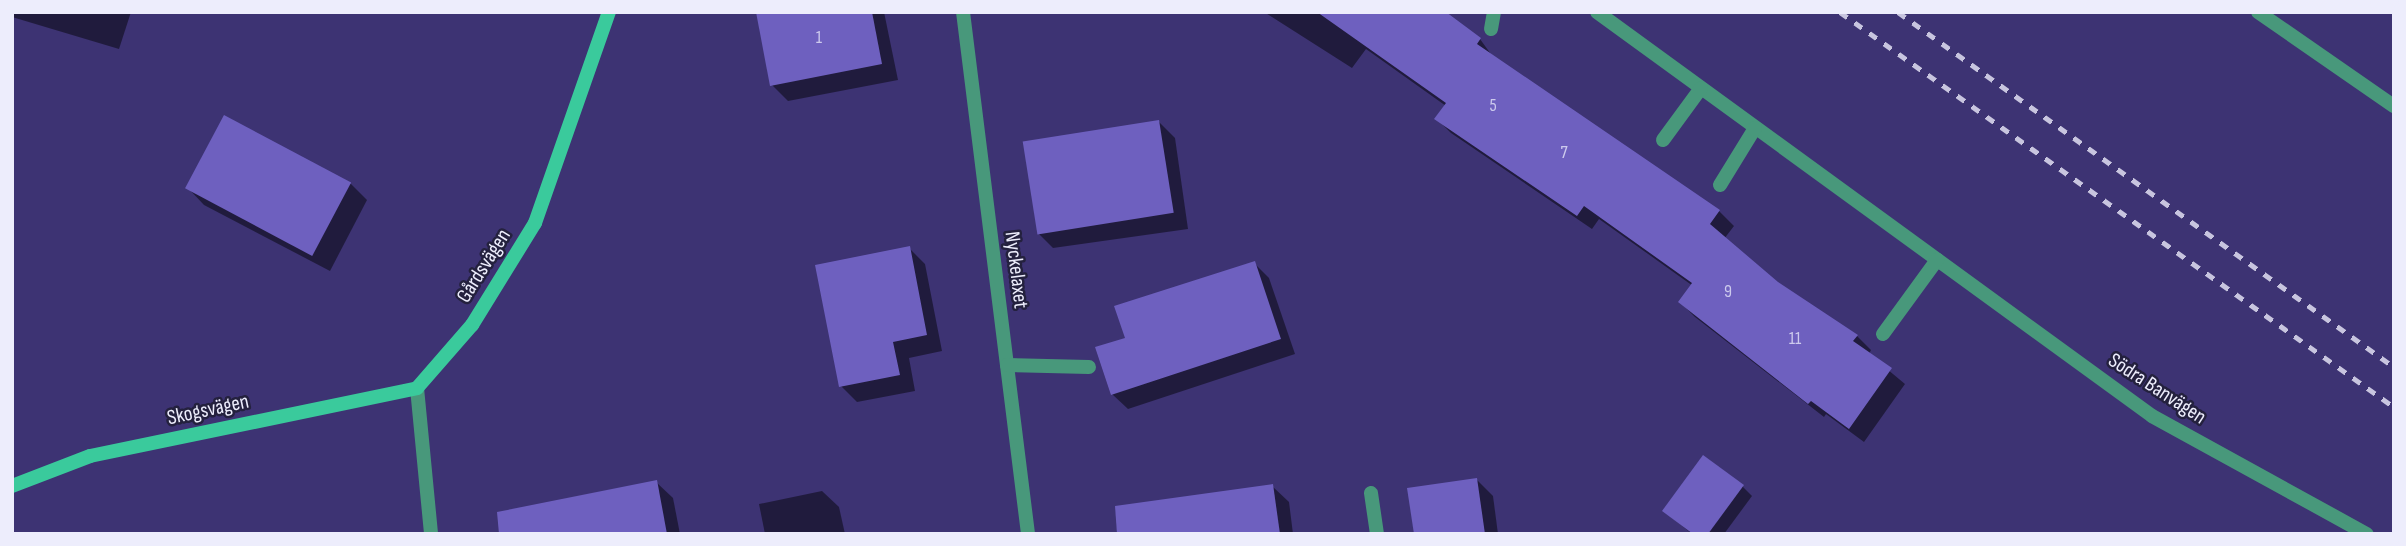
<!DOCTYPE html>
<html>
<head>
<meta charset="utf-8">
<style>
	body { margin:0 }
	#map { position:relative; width:2406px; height:546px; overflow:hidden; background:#3d3373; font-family:"Sofia Sans Condensed",sans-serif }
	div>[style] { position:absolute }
	.shadow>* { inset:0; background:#0007 }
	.building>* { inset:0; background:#6e60bf; transform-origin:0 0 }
	.lane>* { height:14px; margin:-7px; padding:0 7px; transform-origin:7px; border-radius:7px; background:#48987b }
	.street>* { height:14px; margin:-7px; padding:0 7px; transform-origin:7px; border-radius:7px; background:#48987b }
	.secondary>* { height:14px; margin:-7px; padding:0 7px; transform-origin:7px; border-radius:7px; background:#3aca9c }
	.rail>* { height:5px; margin-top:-2.5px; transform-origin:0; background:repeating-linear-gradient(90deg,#c8c5df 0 9px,transparent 0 18px) }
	span { translate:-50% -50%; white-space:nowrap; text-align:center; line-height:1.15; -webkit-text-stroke:5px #24213e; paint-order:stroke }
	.number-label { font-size:18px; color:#cdcaed }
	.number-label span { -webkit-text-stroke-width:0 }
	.street-label { font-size:21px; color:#ededfc }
	.frame { position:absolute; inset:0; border:14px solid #ededfc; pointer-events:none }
</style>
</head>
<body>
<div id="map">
	<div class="shadow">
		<i style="clip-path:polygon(12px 12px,131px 12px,119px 49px,12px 17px)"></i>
		<i style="clip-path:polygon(757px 12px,884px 12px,898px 80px,788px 101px,772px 85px)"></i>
		<i style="clip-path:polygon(1264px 12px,1443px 12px,1480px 39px,1493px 57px,1719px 211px,1734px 226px,1724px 239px,1777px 283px,1857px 336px,1871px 350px,1869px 354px,1905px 384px,1864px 442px,1826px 414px,1824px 417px,1695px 317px,1680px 302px,1693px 286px,1599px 219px,1592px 229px,1451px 133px,1437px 119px,1446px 106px,1366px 49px,1352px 68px)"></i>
		<i style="clip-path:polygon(1159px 122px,1175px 138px,1188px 229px,1053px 248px,1037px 232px)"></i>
		<i style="clip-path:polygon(351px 184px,367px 200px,330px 271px,204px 205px,188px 188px)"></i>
		<i style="clip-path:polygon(909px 248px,925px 264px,942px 351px,909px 358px,915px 391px,857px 402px,841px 386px)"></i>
		<i style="clip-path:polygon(1254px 263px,1269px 278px,1295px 354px,1128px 409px,1112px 394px)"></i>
		<i style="clip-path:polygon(1477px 480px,1493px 496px,1498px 534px,1415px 534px)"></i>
		<i style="clip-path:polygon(656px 482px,673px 498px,680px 534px,551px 534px)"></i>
		<i style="clip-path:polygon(1272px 486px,1289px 502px,1293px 534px,1144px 534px)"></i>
		<i style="clip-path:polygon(1742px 486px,1752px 496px,1724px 534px,1692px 534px,1664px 511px)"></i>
		<i style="clip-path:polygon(822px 491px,839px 507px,845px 534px,765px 534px,759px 504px)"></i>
	</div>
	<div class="building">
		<i style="clip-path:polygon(756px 12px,872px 12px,882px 64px,770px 86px)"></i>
		<i style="clip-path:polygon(1317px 12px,1446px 12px,1481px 38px,1477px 44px,1720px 210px,1710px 224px,1778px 282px,1858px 335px,1853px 341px,1892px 368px,1849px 429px,1811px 401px,1808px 404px,1678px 302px,1692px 283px,1584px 206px,1577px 216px,1434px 119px,1446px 103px)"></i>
		<i style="left:224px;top:115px;width:144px;height:83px;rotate:28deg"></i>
		<i style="left:1159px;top:120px;width:94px;height:138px;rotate:81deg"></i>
		<i style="clip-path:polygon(910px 246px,927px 335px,893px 342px,900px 375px,839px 387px,815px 265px)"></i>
		<i style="clip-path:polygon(1255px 261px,1281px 339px,1111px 395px,1095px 347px,1125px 338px,1114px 306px)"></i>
		<i style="clip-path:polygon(1703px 455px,1744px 485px,1708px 534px,1693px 534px,1662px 511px)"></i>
		<i style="clip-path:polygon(1477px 478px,1485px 534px,1414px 534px,1407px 488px)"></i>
		<i style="clip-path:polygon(657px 480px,667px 534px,499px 534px,497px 512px)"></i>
		<i style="clip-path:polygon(1273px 484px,1280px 534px,1117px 534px,1115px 506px)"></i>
	</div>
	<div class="lane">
		<i style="left:2258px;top:12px;width:165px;rotate:34.7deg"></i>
	</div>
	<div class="street">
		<i style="left:963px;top:12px;width:526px;rotate:82.9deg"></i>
		<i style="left:1597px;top:12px;width:686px;rotate:36.05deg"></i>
		<i style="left:2152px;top:416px;width:245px;rotate:28.8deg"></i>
		<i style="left:1491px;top:29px;width:17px;rotate:-80deg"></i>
		<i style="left:1663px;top:140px;width:64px;rotate:-53.8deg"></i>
		<i style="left:1720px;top:185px;width:67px;rotate:-58.4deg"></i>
		<i style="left:1883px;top:334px;width:92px;rotate:-53.9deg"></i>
		<i style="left:1007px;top:365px;width:82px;rotate:1.4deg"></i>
		<i style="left:417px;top:388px;width:147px;rotate:84.5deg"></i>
		<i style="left:1371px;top:493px;width:41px;rotate:81.7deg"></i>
	</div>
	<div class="secondary">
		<i style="left:12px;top:486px;width:84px;rotate:-21deg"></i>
		<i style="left:90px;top:456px;width:334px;rotate:-11.7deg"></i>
		<i style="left:417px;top:388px;width:84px;rotate:-48.9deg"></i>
		<i style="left:472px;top:325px;width:120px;rotate:-58.3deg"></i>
		<i style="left:535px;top:223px;width:224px;rotate:-70.7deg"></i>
	</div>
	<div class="rail">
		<i style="left:1840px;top:12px;width:680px;rotate:35.49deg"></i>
		<i style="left:1898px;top:12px;width:610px;rotate:35.59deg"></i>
	</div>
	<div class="number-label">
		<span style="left:819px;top:38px">1</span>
		<span style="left:1493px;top:106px">5</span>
		<span style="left:1564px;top:153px">7</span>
		<span style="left:1728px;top:292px">9</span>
		<span style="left:1795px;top:339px">11</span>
	</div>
	<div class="street-label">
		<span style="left:484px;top:266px;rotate:-58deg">Gårdsvägen</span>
		<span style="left:1016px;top:270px;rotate:83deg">Nyckelaxet</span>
		<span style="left:2157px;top:389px;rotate:33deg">Södra Banvägen</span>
		<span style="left:208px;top:410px;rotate:-12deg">Skogsvägen</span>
	</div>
	<div class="frame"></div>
</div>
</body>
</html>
